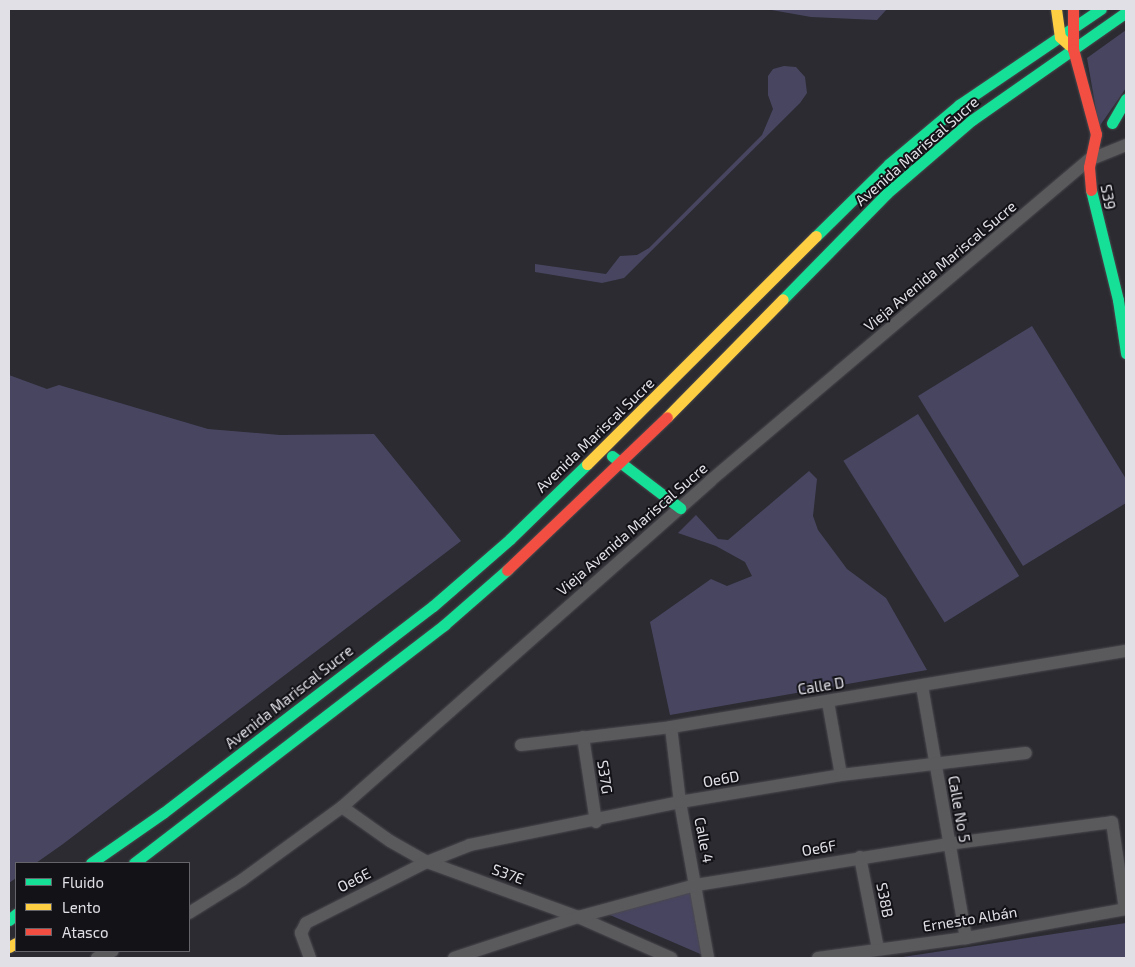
<!DOCTYPE html>
<html>
<head>
<meta charset="utf-8">
<style>
	body { margin:0 }
	#map { position:relative; width:1135px; height:967px; overflow:hidden; background:#2b2b31; font-family:"Exo 2",sans-serif }
	div>[style] { position:absolute }
	.green>* { inset:0; background:#484561; transform-origin:0 0 }
	.roads { filter:drop-shadow(0 0 1px #4a494e) drop-shadow(0 0 1px #4a494e) }
	.street>* { height:12px; margin:-6px; padding:0 6px; transform-origin:6px; border-radius:6px; background:#5a5a5d }
	.fast>* { height:11px; margin:-5.5px; padding:0 5.5px; transform-origin:5.5px; border-radius:5.5px; background:#16e098 }
	.slow>* { height:11px; margin:-5.5px; padding:0 5.5px; transform-origin:5.5px; border-radius:5.5px; background:#ffcf43 }
	.jam>* { height:11px; margin:-5.5px; padding:0 5.5px; transform-origin:5.5px; border-radius:5.5px; background:#f24e42 }
	span { translate:-50% -50%; white-space:nowrap; text-align:center; line-height:1.15; -webkit-text-stroke:4px #121217; paint-order:stroke }
	.street-label { font-size:15px; color:#e1e0e7 }
	.frame { position:absolute; inset:0; border:10px solid #e1e0e7; pointer-events:none }
	.legend { position:absolute; left:15px; top:862px; width:175px; height:90px; box-sizing:border-box; background:#121217; border:1px solid #65646a; margin:0; padding:6px 9px; list-style:none; font-size:15px; color:#e1e0e7 }
	.legend li { display:flex; align-items:center; gap:10px; height:25px }
	.legend b { width:25px; border:1px solid #65646a }
</style>
</head>
<body>
<div id="map">
	<div class="green">
		<i style="clip-path:polygon(766px 9px,887px 9px,877px 20px,811px 17px)"></i>
		<i style="clip-path:polygon(1126px 30px,1126px 88px,1099px 127px,1087px 58px)"></i>
		<i style="clip-path:polygon(784px 66px,796px 67px,805px 77px,807px 93px,800px 103px,624px 278px,602px 283px,535px 272px,535px 264px,606px 274px,620px 256px,637px 255px,649px 248px,762px 135px,773px 109px,768px 95px,768px 76px,773px 69px)"></i>
		<i style="clip-path:polygon(1032px 326px,1126px 479px,1126px 503px,1023px 566px,918px 396px)"></i>
		<i style="clip-path:polygon(9px 375px,47px 389px,59px 385px,208px 429px,280px 435px,374px 434px,461px 541px,63px 844px,36px 863px,16px 863px,16px 878px,9px 883px)"></i>
		<i style="left:918px;top:414px;width:191px;height:88px;rotate:58deg"></i>
		<i style="clip-path:polygon(809px 471px,817px 479px,813px 516px,818px 530px,847px 569px,886px 598px,927px 670px,670px 715px,650px 622px,711px 579px,727px 586px,752px 576px,745px 562px,716px 546px,678px 533px,696px 515px,718px 539px,728px 540px)"></i>
		<i style="clip-path:polygon(692px 892px,705px 956px,603px 912px)"></i>
		<i style="clip-path:polygon(1126px 923px,1126px 958px,896px 958px)"></i>
	</div>
	<div class="roads">
		<div class="street">
			<i style="left:922px;top:686px;width:256px;rotate:80.1deg"></i>
			<i style="left:828px;top:702px;width:74px;rotate:79.9deg"></i>
			<i style="left:671px;top:727px;width:76px;rotate:83.2deg"></i>
			<i style="left:680px;top:802px;width:158px;rotate:79.8deg"></i>
			<i style="left:583px;top:737px;width:86px;rotate:81.3deg"></i>
			<i style="left:521px;top:745px;width:151px;rotate:-6.8deg"></i>
			<i style="left:671px;top:727px;width:461px;rotate:-9.5deg"></i>
			<i style="left:342px;top:807px;width:59px;rotate:35.3deg"></i>
			<i style="left:390px;top:841px;width:43px;rotate:29.6deg"></i>
			<i style="left:427px;top:862px;width:161px;rotate:20deg"></i>
			<i style="left:578px;top:917px;width:102px;rotate:23.8deg"></i>
			<i style="left:860px;top:857px;width:94px;rotate:78.9deg"></i>
			<i style="left:189px;top:913px;width:62px;rotate:-31.9deg"></i>
			<i style="left:242px;top:880px;width:124px;rotate:-36.1deg"></i>
			<i style="left:342px;top:807px;width:492px;rotate:-41.5deg"></i>
			<i style="left:710px;top:481px;width:497px;rotate:-40.3deg"></i>
			<i style="left:1089px;top:160px;width:40px;rotate:-22deg"></i>
			<i style="left:97px;top:958px;width:17px;rotate:-24deg"></i>
			<i style="left:310px;top:958px;width:27px;rotate:-110deg"></i>
			<i style="left:301px;top:933px;width:11px;rotate:-63deg"></i>
			<i style="left:306px;top:923px;width:136px;rotate:-26.8deg"></i>
			<i style="left:427px;top:862px;width:46px;rotate:-21.6deg"></i>
			<i style="left:470px;top:845px;width:214px;rotate:-11.6deg"></i>
			<i style="left:680px;top:802px;width:163px;rotate:-9.5deg"></i>
			<i style="left:841px;top:775px;width:186px;rotate:-6.8deg"></i>
			<i style="left:454px;top:958px;width:131px;rotate:-18.3deg"></i>
			<i style="left:578px;top:917px;width:122px;rotate:-15.2deg"></i>
			<i style="left:696px;top:885px;width:255px;rotate:-9.2deg"></i>
			<i style="left:948px;top:844px;width:165px;rotate:-7.6deg"></i>
			<i style="left:1112px;top:822px;width:88px;rotate:81.5deg"></i>
			<i style="left:818px;top:958px;width:149px;rotate:-7.7deg"></i>
			<i style="left:966px;top:938px;width:163px;rotate:-10.3deg"></i>
		</div>
		<div class="fast">
			<i style="left:1112px;top:123px;width:28px;rotate:-60deg"></i>
			<i style="left:1091px;top:190px;width:113px;rotate:76.2deg"></i>
			<i style="left:1118px;top:300px;width:54px;rotate:81.4deg"></i>
			<i style="left:816px;top:236px;width:103px;rotate:-44.6deg"></i>
			<i style="left:889px;top:164px;width:92px;rotate:-40.1deg"></i>
			<i style="left:959px;top:105px;width:171px;rotate:-34.1deg"></i>
			<i style="left:783px;top:299px;width:148px;rotate:-45.5deg"></i>
			<i style="left:887px;top:193px;width:112px;rotate:-40.7deg"></i>
			<i style="left:972px;top:120px;width:188px;rotate:-35deg"></i>
			<i style="left:612px;top:456px;width:86px;rotate:37.4deg"></i>
			<i style="left:91px;top:863px;width:88px;rotate:-34.8deg"></i>
			<i style="left:163px;top:813px;width:340px;rotate:-37.5deg"></i>
			<i style="left:433px;top:606px;width:102px;rotate:-41deg"></i>
			<i style="left:510px;top:539px;width:107px;rotate:-44.2deg"></i>
			<i style="left:134px;top:863px;width:391px;rotate:-37.5deg"></i>
			<i style="left:444px;top:625px;width:84px;rotate:-41.1deg"></i>
			<i style="left:9px;top:920px;width:9px;rotate:-41deg"></i>
		</div>
		<div class="slow">
			<i style="left:1056px;top:9px;width:28px;rotate:82deg"></i>
			<i style="left:1060px;top:37px;width:12px;rotate:42deg"></i>
			<i style="left:667px;top:417px;width:165px;rotate:-45.5deg"></i>
			<i style="left:587px;top:464px;width:323px;rotate:-44.9deg"></i>
			<i style="left:9px;top:947px;width:8px;rotate:-30deg"></i>
		</div>
		<div class="jam">
			<i style="left:1073px;top:9px;width:40px;rotate:90deg"></i>
			<i style="left:1073px;top:49px;width:88px;rotate:74.9deg"></i>
			<i style="left:1096px;top:134px;width:34px;rotate:102deg"></i>
			<i style="left:1089px;top:167px;width:23px;rotate:85deg"></i>
			<i style="left:507px;top:570px;width:221px;rotate:-43.7deg"></i>
		</div>
	</div>
	<div class="street-label">
		<span style="left:917px;top:151px;rotate:-41deg">Avenida Mariscal Sucre</span>
		<span style="left:1108px;top:197px;rotate:79deg">S39</span>
		<span style="left:940px;top:266px;rotate:-40deg">Vieja Avenida Mariscal Sucre</span>
		<span style="left:595px;top:435px;rotate:-44deg">Avenida Mariscal Sucre</span>
		<span style="left:632px;top:529px;rotate:-41deg">Vieja Avenida Mariscal Sucre</span>
		<span style="left:821px;top:686px;rotate:-9deg">Calle D</span>
		<span style="left:289px;top:697px;rotate:-38deg">Avenida Mariscal Sucre</span>
		<span style="left:605px;top:777px;rotate:82deg">S37G</span>
		<span style="left:721px;top:779px;rotate:-10deg">Oe6D</span>
		<span style="left:959px;top:809px;rotate:80deg">Calle No 5</span>
		<span style="left:704px;top:840px;rotate:79deg">Calle 4</span>
		<span style="left:819px;top:848px;rotate:-10deg">Oe6F</span>
		<span style="left:508px;top:874px;rotate:20deg">S37E</span>
		<span style="left:354px;top:880px;rotate:-27deg">Oe6E</span>
		<span style="left:885px;top:900px;rotate:79deg">S38B</span>
		<span style="left:970px;top:919px;rotate:-9deg">Ernesto Albán</span>
	</div>
	<div class="frame"></div>
	<ul class="legend">
	<li><b style="height:6px;background:#16e098"></b>Fluido</li>
	<li><b style="height:6px;background:#ffcf43"></b>Lento</li>
	<li><b style="height:6px;background:#f24e42"></b>Atasco</li>
	</ul>
</div>
</body>
</html>
